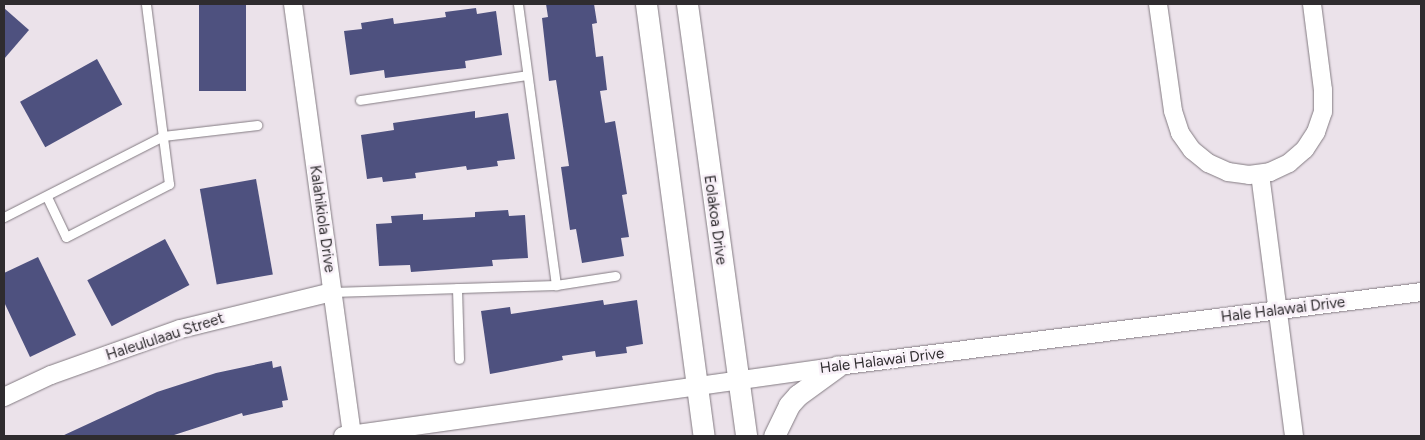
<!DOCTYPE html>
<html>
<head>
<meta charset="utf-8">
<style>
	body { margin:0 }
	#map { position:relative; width:1425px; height:440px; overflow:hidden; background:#ebe2ea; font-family:Figtree,sans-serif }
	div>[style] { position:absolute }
	.building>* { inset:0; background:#4e517f; transform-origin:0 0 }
	.roads { filter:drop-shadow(0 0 1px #837b82) drop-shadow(0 0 1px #837b82) }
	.service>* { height:9px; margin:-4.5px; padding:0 4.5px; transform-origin:4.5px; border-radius:4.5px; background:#fff }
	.minor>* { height:18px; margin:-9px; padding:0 9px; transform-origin:9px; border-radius:9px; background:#fff }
	.tertiary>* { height:21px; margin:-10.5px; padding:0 10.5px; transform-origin:10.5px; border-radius:10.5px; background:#fff }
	span { translate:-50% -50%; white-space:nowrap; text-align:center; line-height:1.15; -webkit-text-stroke:5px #f8f0f8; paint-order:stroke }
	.street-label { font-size:15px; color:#2f2c2f }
	.frame { position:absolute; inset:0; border:5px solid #2f2c2f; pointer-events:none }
</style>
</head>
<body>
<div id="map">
	<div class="building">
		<i style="left:199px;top:4px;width:47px;height:87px"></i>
		<i style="clip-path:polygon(546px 4px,594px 4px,597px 23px,592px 24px,596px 57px,603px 56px,607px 90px,600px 91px,605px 123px,615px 121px,627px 194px,622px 195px,629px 237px,621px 238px,624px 256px,582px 263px,576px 229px,570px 230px,561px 167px,569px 166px,556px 80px,549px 81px,542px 18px,548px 17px)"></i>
		<i style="clip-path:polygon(4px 8px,29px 30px,4px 59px)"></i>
		<i style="clip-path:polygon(476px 8px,477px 14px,496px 11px,502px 55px,465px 61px,466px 68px,440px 71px,385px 78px,384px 70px,350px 75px,344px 31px,362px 29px,361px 23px,393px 18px,394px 24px,446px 17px,445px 12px)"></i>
		<i style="left:97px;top:59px;width:52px;height:88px;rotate:61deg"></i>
		<i style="clip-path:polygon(475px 111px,475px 118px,508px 113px,515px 159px,497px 161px,498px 166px,467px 170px,466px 166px,415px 173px,416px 178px,383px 182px,382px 177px,367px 179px,361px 135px,394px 130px,393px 123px)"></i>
		<i style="left:256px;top:179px;width:97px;height:57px;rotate:80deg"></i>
		<i style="clip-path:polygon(508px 210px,509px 216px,525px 215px,528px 258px,492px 260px,493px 266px,411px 272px,410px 265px,379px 266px,376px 224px,392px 223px,391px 216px,423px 214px,423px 220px,475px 217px,475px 212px)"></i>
		<i style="left:165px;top:239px;width:52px;height:88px;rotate:62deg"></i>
		<i style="clip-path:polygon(38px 257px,76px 335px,30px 357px,4px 302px,4px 273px)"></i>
		<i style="clip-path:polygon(603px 300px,604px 305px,637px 300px,643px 344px,626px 347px,627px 353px,596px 357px,595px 351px,562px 356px,563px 360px,490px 374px,481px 311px,510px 307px,511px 314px)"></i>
		<i style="clip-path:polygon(272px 361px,273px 368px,281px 366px,288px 400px,282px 401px,283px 407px,243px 416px,242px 413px,171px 436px,62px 436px,157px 392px,216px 373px)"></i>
	</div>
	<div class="roads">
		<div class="service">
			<i style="left:518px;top:4px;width:284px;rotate:82.3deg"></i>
			<i style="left:360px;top:100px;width:169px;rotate:-8.5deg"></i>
			<i style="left:47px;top:197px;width:44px;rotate:64.6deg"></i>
			<i style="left:66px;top:237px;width:116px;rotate:-27.2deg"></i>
			<i style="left:169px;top:184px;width:181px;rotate:-97.3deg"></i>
			<i style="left:4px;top:217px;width:178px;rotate:-27deg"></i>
			<i style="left:163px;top:136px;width:95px;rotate:-6.7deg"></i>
			<i style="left:457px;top:288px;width:71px;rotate:88.4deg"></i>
			<i style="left:332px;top:292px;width:224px;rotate:-1.8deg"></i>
			<i style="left:556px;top:285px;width:60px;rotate:-8.7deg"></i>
		</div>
		<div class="minor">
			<i style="left:293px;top:4px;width:434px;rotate:82.2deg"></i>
			<i style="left:1158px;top:4px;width:108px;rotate:82deg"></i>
			<i style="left:1173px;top:111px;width:23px;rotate:72deg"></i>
			<i style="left:1180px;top:133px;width:21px;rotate:55deg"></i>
			<i style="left:1192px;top:150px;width:21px;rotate:39deg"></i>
			<i style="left:1208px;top:163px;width:22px;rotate:24deg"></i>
			<i style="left:1228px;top:172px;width:21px;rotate:8deg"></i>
			<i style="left:1249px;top:175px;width:21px;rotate:-8deg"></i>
			<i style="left:1270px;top:172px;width:21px;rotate:-25deg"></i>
			<i style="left:1289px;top:163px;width:21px;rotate:-41deg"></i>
			<i style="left:1305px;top:149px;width:20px;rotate:-57deg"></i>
			<i style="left:1316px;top:132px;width:21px;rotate:-71deg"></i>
			<i style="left:1323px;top:112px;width:22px;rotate:-90deg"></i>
			<i style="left:1323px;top:90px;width:87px;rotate:-97.3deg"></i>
			<i style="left:1260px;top:174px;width:264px;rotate:82.6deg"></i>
			<i style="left:4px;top:397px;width:52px;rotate:-25.1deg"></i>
			<i style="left:51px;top:375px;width:137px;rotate:-19.6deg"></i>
			<i style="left:180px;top:329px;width:156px;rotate:-13.7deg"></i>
			<i style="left:343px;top:436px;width:500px;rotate:-8deg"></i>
			<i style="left:838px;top:366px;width:588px;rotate:-7.23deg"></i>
		</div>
		<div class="tertiary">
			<i style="left:646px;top:4px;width:436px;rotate:82.4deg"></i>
			<i style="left:687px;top:4px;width:436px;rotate:82.2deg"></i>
			<i style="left:774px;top:436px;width:34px;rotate:-64deg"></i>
			<i style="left:789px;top:405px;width:13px;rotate:-48deg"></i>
			<i style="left:798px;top:395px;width:49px;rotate:-35.9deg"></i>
		</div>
	</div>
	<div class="street-label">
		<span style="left:322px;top:219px;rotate:82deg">Kalahikiola Drive</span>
		<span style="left:715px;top:220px;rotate:82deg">Eolakoa Drive</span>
		<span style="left:1283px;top:310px;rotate:-7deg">Hale Halawai Drive</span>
		<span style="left:165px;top:337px;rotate:-18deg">Haleululaau Street</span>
		<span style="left:882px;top:361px;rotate:-7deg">Hale Halawai Drive</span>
	</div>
	<div class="frame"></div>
</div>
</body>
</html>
